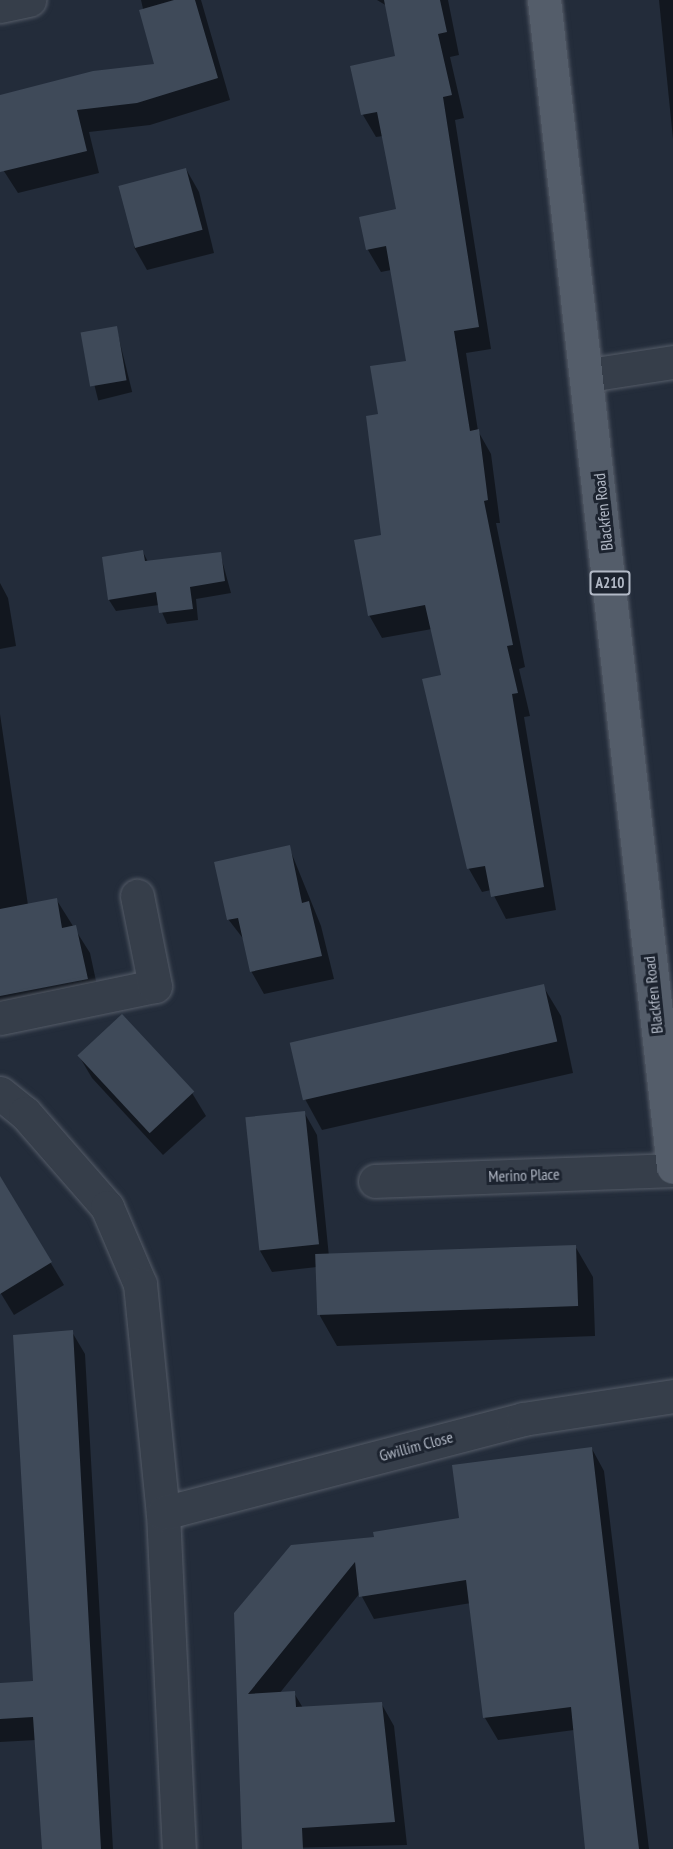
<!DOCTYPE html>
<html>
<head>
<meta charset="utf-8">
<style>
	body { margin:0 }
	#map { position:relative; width:673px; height:1849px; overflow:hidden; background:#232c3a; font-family:"PT Sans Narrow",sans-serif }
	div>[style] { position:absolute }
	.shadow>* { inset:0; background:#0007; transform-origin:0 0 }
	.building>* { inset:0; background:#3f4a59; transform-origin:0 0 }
	.roads { filter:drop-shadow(0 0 2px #555c68) drop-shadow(0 0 2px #555c68) }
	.minor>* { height:33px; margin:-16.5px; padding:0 16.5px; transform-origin:16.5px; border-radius:16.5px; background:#363e4a }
	.major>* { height:33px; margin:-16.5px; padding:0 16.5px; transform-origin:16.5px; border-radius:16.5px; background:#545d6a }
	span { translate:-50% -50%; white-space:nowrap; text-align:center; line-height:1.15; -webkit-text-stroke:6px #1c232f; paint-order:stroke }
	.shield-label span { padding:2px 4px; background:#1c232f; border:2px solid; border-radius:4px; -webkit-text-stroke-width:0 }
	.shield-label { font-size:15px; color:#b2b9c6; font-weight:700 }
	.street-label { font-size:16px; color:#b2b9c6 }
</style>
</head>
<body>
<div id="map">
	<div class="shadow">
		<i style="clip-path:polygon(141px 0,201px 0,230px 100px,150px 125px,89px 132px,99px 173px,18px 193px,0 165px,0 97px,156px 66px)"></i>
		<i style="clip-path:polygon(377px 0,448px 0,459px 55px,450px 57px,464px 118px,455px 120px,491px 349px,466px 353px,478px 431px,491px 454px,500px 523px,496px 523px,525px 667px,519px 669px,530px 716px,524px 717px,556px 910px,506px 919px,491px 890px,482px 892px,469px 869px,424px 681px,443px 676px,432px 629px,382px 638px,369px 615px,383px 536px,380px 415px,407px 362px,391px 270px,381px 272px,368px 250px,360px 218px,397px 210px,383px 136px,376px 137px,363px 115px,397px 57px,387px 6px)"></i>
		<i style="clip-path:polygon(659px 0,673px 0,673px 139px)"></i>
		<i style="clip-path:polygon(186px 169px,199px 192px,214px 253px,147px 270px,134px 247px)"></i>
		<i style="left:116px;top:327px;width:67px;height:35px;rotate:76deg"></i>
		<i style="clip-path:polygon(143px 552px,148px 562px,220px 553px,231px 593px,196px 599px,198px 620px,167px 624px,159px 605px,116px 611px,109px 600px)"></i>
		<i style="clip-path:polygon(0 583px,8px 598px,16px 646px,0 649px)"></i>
		<i style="clip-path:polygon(0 714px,28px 905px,56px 899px,90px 953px,101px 1004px,0 1009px)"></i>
		<i style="clip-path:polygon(289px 847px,321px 926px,334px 979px,264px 994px,251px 971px,245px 941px,228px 919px)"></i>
		<i style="clip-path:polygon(543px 986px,561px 1016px,573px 1073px,322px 1130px,305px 1099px)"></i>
		<i style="clip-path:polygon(79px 1056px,192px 1093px,206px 1116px,163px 1155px,92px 1078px)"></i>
		<i style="clip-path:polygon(304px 1112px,317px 1135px,329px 1257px,575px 1246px,593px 1277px,595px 1336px,337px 1346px,320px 1316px,317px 1267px,272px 1272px,259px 1249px)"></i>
		<i style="clip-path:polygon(0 1179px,64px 1285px,14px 1315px,0 1292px)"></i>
		<i style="clip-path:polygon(72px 1332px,85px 1354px,113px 1849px,43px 1849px,36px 1740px,0 1742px,0 1685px,34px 1683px)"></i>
		<i style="clip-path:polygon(592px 1449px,604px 1471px,649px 1849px,587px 1849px,574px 1730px,498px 1740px,485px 1718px,471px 1603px,374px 1619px,360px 1593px,279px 1694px,294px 1693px,303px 1708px,381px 1703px,394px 1726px,407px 1845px,244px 1849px,236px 1614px,375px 1538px,460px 1519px)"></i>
	</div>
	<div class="building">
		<i style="clip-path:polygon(174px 0,195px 0,218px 78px,137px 103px,77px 110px,87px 151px,0 172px,0 95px,93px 71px,154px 64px,139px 10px)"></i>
		<i style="clip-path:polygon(384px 0,440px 0,447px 32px,438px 34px,452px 95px,443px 97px,479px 327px,454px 331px,470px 431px,479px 429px,488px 500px,484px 501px,513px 645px,507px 646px,518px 693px,512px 694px,544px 887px,491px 897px,485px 866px,467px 869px,422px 679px,441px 675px,425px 605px,368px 616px,354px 540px,381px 535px,366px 416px,378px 414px,370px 366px,406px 361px,386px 246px,366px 250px,359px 217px,396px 209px,377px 112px,361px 115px,350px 66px,395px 56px)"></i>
		<i style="left:186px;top:168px;width:64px;height:70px;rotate:75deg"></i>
		<i style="left:117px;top:326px;width:55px;height:37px;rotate:80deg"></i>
		<i style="clip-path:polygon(143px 550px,145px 561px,221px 552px,225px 581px,190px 587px,193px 609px,159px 613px,156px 592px,108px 600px,102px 557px)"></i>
		<i style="clip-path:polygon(290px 845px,302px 903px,309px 901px,322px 956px,250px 972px,238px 918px,227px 920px,214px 862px)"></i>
		<i style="clip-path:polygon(57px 898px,62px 928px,76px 925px,88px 979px,0 996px,0 909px)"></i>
		<i style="left:544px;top:984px;width:59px;height:261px;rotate:77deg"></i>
		<i style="left:122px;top:1014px;width:106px;height:61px;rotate:47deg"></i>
		<i style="left:305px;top:1111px;width:134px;height:60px;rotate:84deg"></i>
		<i style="clip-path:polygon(0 1176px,52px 1262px,0 1294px)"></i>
		<i style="left:576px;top:1245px;width:61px;height:261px;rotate:88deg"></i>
		<i style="clip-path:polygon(73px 1330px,101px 1849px,42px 1849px,33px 1717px,0 1719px,0 1683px,33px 1681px,13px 1335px)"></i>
		<i style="clip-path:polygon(592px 1447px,639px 1849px,585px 1849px,571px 1707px,483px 1718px,466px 1580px,359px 1597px,355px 1562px,248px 1694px,295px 1691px,296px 1707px,382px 1702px,395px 1822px,302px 1828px,303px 1849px,242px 1849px,234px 1613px,291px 1545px,374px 1537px,373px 1532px,459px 1518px,452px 1465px)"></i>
	</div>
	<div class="roads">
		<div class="minor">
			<i style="left:0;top:6px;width:30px;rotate:-12deg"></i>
			<i style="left:589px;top:375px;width:85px;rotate:-8.8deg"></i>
			<i style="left:0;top:1018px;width:158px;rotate:-11.7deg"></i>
			<i style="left:155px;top:986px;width:92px;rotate:-101.3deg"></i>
			<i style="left:0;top:1093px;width:32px;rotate:39deg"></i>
			<i style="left:25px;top:1113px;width:125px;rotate:48.9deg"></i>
			<i style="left:107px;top:1207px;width:84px;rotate:66.8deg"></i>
			<i style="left:140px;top:1284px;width:230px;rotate:84.3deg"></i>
			<i style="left:163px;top:1513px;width:336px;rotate:87.3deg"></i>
			<i style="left:375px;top:1181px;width:298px;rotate:-2.1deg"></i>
			<i style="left:163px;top:1513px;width:372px;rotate:-14.6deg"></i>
			<i style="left:523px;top:1419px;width:152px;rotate:-8.7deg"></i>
		</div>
		<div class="major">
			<i style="left:544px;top:0;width:1174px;rotate:83.69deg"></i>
		</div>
	</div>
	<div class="shield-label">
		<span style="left:610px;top:583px">A210</span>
	</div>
	<div class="street-label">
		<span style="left:603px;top:512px;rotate:-96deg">Blackfen Road</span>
		<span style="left:653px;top:995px;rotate:-96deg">Blackfen Road</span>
		<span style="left:524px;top:1175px;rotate:-2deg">Merino Place</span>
		<span style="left:416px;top:1446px;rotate:-15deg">Gwillim Close</span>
	</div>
</div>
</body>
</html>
